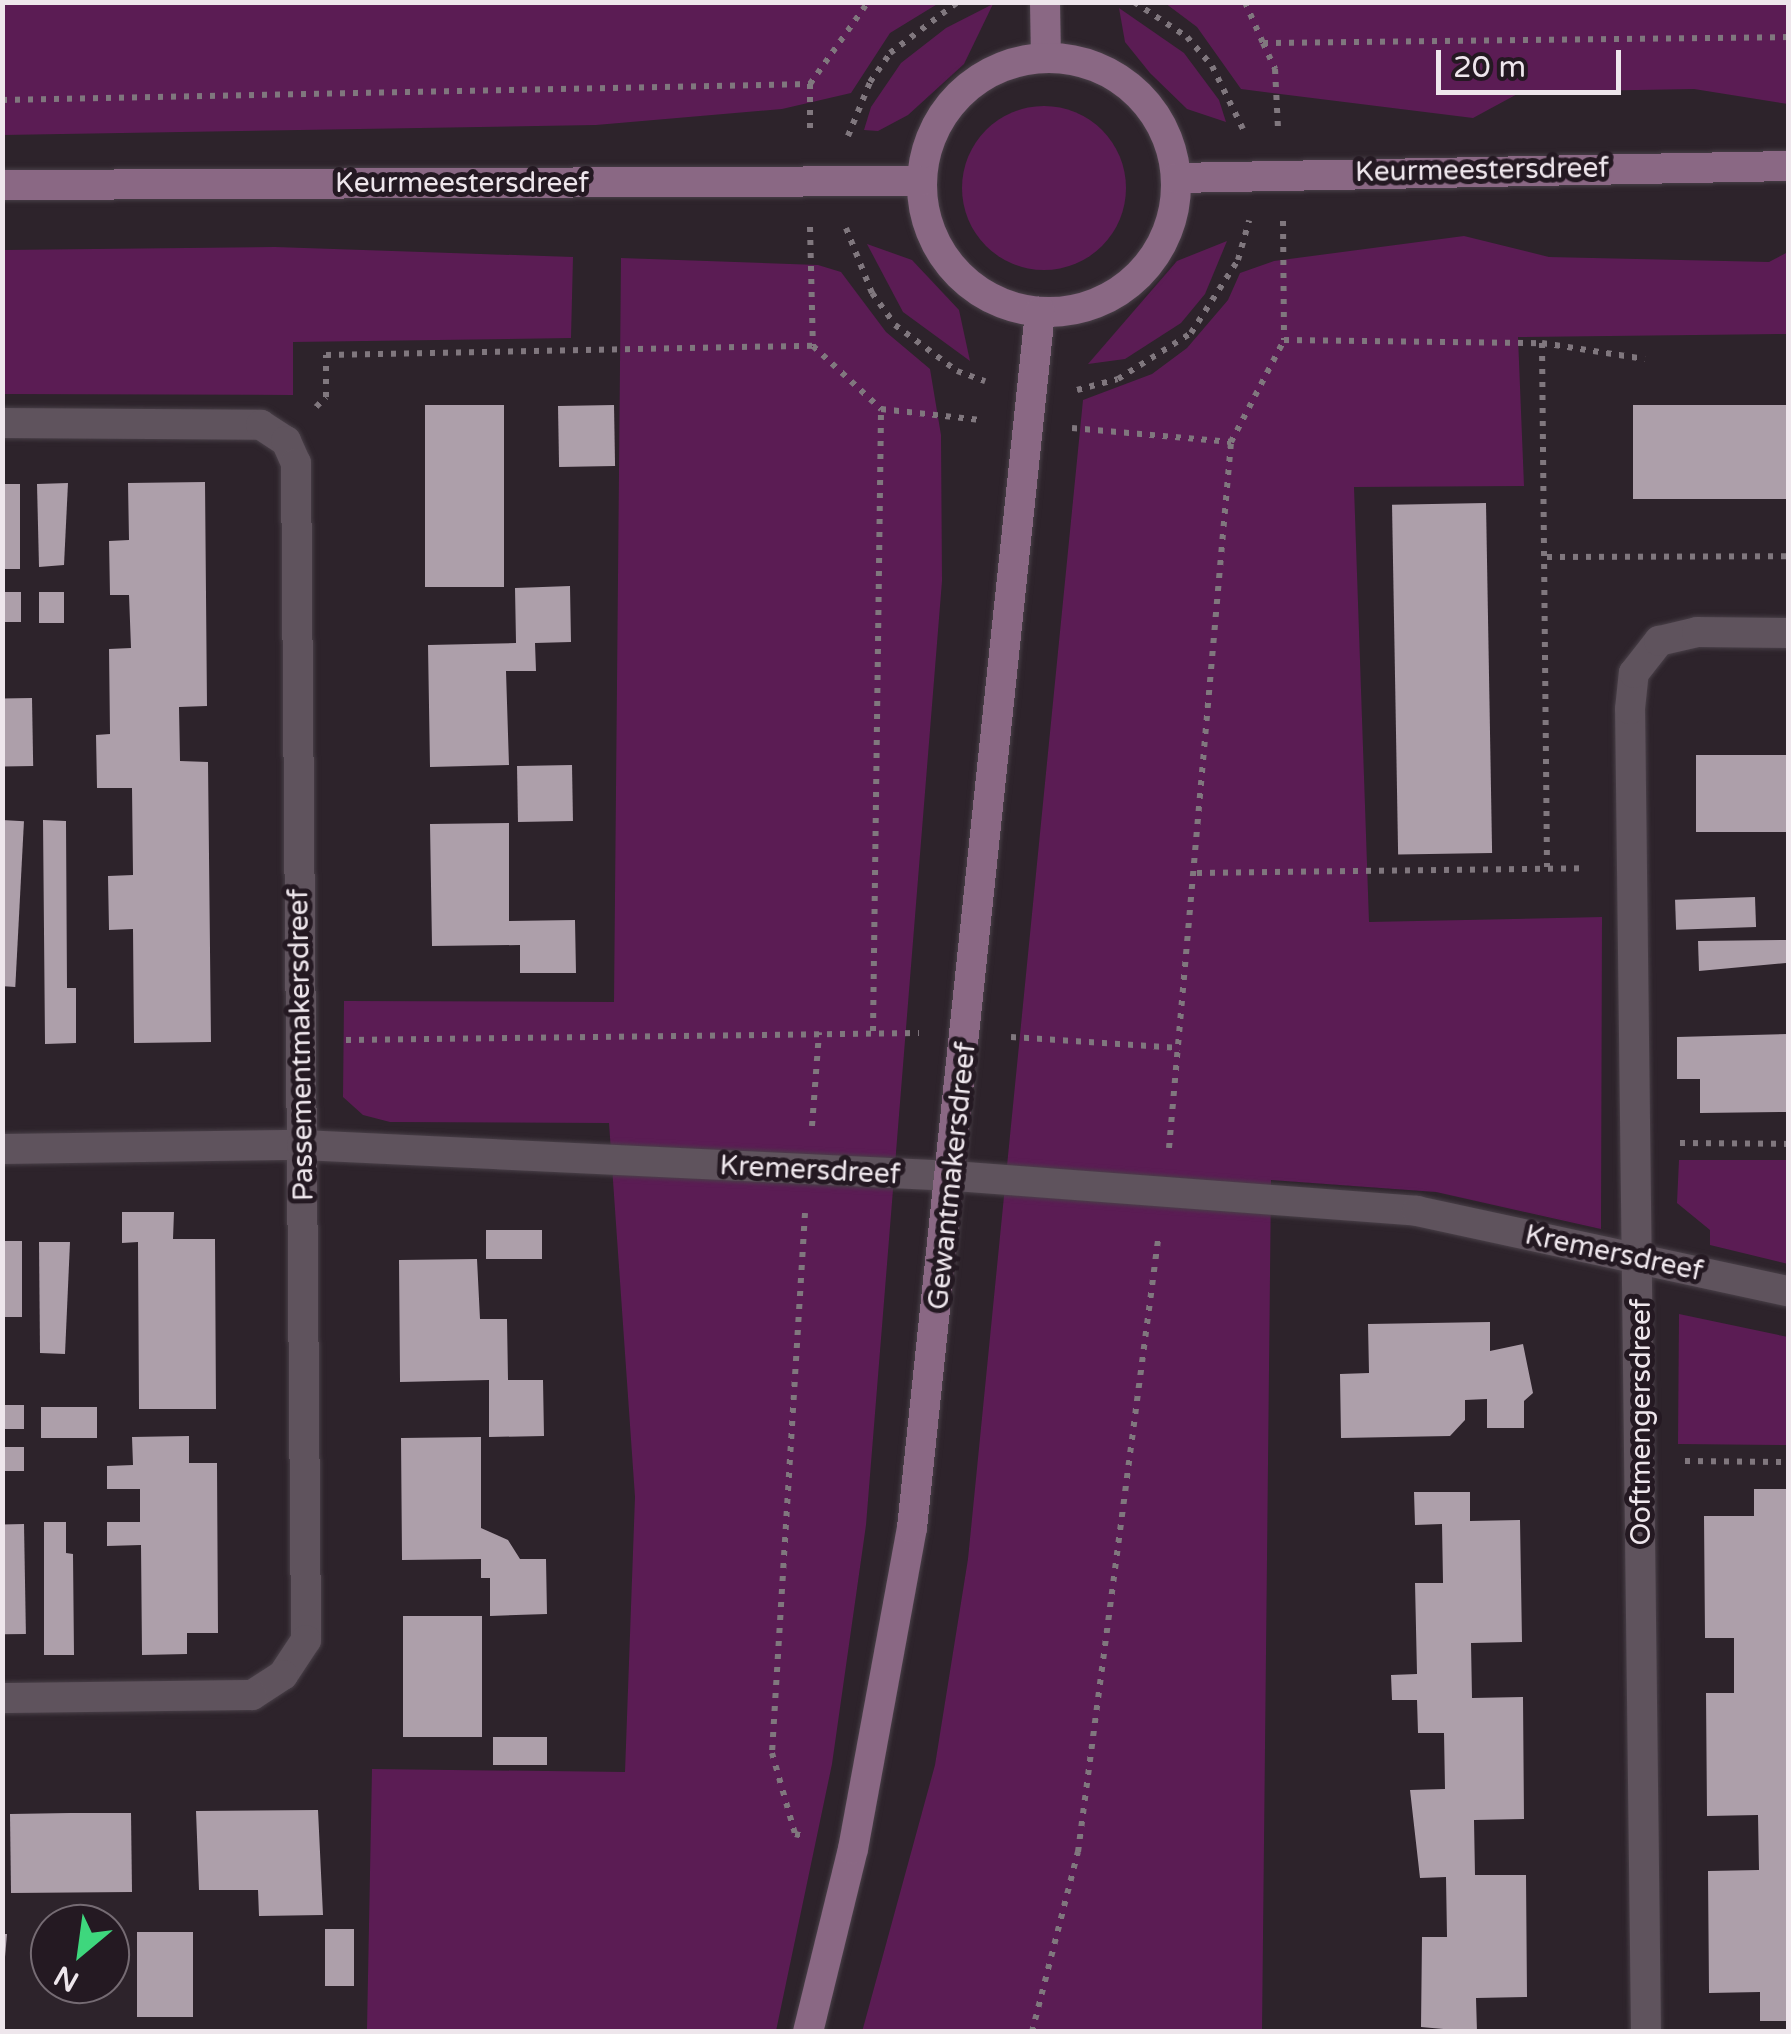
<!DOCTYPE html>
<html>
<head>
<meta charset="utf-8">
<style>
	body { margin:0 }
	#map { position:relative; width:1791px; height:2034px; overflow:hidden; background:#2d232b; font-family:"Varela Round",sans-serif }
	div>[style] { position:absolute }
	.green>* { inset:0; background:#5b1c54 }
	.round { border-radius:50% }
	.building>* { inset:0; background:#ad9faa; transform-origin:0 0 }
	.path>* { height:6px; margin-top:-3px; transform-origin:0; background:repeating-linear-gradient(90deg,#80777e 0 5px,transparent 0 13px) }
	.roads { filter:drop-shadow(0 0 2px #494048) drop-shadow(0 0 2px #494048) }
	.street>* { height:30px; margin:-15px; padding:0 15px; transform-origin:15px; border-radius:15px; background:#5f535d }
	.secondary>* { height:30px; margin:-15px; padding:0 15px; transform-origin:15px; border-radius:15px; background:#8a6884 }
	.secondary>.ring { margin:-15px; padding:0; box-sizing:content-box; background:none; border:30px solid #8a6884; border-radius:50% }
	span { translate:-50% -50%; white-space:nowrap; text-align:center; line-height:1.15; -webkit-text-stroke:10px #241922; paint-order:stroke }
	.street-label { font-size:28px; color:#eee6ec }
	.frame { position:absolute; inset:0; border:5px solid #eee6ec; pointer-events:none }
	.north { position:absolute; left:30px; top:1904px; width:100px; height:100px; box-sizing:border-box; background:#241922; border:2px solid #756b73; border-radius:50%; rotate:209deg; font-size:28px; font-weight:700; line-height:40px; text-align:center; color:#eee6ec }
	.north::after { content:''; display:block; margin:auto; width:35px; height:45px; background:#3ed77d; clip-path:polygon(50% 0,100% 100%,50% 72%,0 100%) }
	.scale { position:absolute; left:1436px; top:50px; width:185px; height:45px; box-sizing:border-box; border:5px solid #eee6ec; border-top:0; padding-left:12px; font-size:30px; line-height:35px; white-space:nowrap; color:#eee6ec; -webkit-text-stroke:8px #241922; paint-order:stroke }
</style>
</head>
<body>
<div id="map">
	<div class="green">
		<i style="clip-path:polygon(2px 3px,3px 2px,939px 3px,890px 33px,851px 93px,782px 109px,596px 125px,3px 135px)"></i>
		<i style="clip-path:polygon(1165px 3px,1788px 3px,1788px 104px,1694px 89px,1521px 92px,1473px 118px,1241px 89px,1197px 27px)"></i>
		<i style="clip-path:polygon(993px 4px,964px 64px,908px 115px,878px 131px,864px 130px,871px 107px,901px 63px,946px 28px)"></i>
		<i style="clip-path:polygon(1119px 8px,1184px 53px,1219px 100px,1226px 122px,1187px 109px,1150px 73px,1125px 42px)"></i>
		<i class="round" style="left:962px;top:106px;width:164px;height:164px"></i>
		<i style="clip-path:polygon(1464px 236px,1549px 257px,1769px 262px,1788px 252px,1788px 334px,1518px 337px,1524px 486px,1354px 487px,1369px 922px,1602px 917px,1601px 1229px,1436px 1192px,1271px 1180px,1262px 2031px,862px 2032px,935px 1765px,968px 1559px,1083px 400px,1152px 374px,1187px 348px,1228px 300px,1240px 273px,1274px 261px)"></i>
		<i style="clip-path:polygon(1227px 241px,1205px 294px,1181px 323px,1125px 359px,1088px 364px,1177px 261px)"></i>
		<i style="clip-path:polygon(867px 244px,912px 260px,959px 310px,970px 361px,903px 312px)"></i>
		<i style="clip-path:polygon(275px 247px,573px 257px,571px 338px,293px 342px,293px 395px,3px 394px,3px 250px)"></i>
		<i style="clip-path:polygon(621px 258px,818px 265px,841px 272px,886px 332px,930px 369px,941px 435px,942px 581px,866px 1525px,832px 1764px,776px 2031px,3px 2032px,367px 2029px,372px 1769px,625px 1772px,635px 1497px,609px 1123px,390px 1122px,363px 1115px,343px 1097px,344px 1001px,614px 1002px)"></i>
		<i style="clip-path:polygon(1679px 1160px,1788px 1160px,1788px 1264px,1710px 1245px,1710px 1230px,1677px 1203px)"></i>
		<i style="clip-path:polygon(1679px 1314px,1788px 1337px,1788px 1445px,1678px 1444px)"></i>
	</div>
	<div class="building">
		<i style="left:504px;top:405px;width:182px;height:79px;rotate:90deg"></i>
		<i style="left:614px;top:405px;width:61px;height:56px;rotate:89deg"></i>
		<i style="left:1788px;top:405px;width:94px;height:155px;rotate:90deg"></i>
		<i style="clip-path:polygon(205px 482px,207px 706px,179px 707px,180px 761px,208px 762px,211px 1042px,134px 1043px,133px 929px,109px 930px,108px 876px,133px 875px,132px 788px,97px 788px,96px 735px,110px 734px,109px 649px,131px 648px,129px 595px,110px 595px,109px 541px,129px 540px,128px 483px)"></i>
		<i style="clip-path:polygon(68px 483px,64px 565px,39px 567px,37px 484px)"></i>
		<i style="left:2px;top:484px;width:18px;height:85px"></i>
		<i style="left:1486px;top:503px;width:350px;height:94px;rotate:89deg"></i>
		<i style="clip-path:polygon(570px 586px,571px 642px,535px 643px,536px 671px,506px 671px,509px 765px,430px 767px,428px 645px,516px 643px,515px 588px)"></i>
		<i style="left:2px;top:592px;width:19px;height:30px"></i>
		<i style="left:64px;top:592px;width:31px;height:25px;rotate:90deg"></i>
		<i style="left:32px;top:698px;width:68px;height:30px;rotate:89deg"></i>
		<i style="left:1788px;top:755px;width:77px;height:92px;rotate:90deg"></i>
		<i style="left:572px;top:765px;width:56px;height:55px;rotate:89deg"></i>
		<i style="left:2px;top:820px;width:22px;height:166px;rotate:3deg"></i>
		<i style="clip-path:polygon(43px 820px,66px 821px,67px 988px,76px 988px,76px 1043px,45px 1044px)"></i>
		<i style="clip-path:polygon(509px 823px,509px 921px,575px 920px,576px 973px,520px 973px,520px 945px,432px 946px,430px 824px)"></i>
		<i style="left:1755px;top:897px;width:30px;height:80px;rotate:88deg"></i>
		<i style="clip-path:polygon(1786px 940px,1786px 963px,1699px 971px,1698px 941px)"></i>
		<i style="clip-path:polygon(1788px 1034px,1788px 1112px,1700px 1113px,1700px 1079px,1677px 1079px,1677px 1037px)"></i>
		<i style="clip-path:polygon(122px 1212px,174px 1212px,173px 1239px,215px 1239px,216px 1409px,139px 1409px,138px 1242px,122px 1243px)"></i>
		<i style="left:486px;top:1230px;width:56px;height:29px"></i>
		<i style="left:2px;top:1241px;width:20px;height:76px"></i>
		<i style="clip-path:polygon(39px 1242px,70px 1242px,65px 1354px,40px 1353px)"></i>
		<i style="clip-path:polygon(477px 1259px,480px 1319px,507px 1319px,508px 1380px,543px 1380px,544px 1436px,489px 1437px,489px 1380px,400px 1382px,399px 1260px)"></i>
		<i style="clip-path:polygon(1490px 1322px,1490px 1351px,1523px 1344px,1533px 1393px,1524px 1401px,1524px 1428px,1487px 1428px,1487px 1399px,1465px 1400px,1465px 1420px,1450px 1436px,1341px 1438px,1340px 1374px,1369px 1373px,1368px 1324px)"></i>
		<i style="left:24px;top:1405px;width:24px;height:22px;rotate:90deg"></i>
		<i style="left:97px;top:1407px;width:31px;height:56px;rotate:90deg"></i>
		<i style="clip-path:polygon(189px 1436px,189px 1463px,217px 1463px,218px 1633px,187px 1633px,187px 1654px,142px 1655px,141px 1545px,107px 1546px,107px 1522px,140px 1522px,140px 1489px,107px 1489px,107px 1466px,133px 1465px,132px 1437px)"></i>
		<i style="clip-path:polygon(481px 1437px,481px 1528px,508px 1540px,520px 1559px,546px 1559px,547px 1614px,490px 1616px,490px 1578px,481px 1578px,481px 1559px,402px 1560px,401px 1438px)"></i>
		<i style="left:2px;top:1447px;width:22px;height:24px"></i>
		<i style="clip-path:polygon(1754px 1489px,1788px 1489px,1788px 2021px,1760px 2021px,1760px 1992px,1709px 1993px,1708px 1871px,1759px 1870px,1758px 1815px,1707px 1816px,1706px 1693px,1734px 1693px,1734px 1638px,1705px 1638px,1704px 1516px,1754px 1516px)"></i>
		<i style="clip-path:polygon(1414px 1492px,1470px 1492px,1470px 1521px,1520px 1520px,1522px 1642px,1471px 1643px,1472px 1698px,1523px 1697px,1524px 1819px,1474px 1820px,1475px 1875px,1526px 1875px,1527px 1997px,1476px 1998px,1477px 2032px,1421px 2027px,1422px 1937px,1447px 1937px,1446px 1877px,1420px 1878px,1410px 1790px,1445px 1789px,1444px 1733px,1418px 1733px,1417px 1700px,1392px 1700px,1391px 1675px,1417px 1674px,1415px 1583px,1443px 1583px,1442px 1524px,1415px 1525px)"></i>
		<i style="clip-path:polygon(44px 1522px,66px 1522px,66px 1553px,73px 1554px,74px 1655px,44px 1655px)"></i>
		<i style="left:24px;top:1524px;width:110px;height:22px;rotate:89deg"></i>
		<i style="left:482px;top:1616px;width:121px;height:79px;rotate:90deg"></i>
		<i style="left:493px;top:1737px;width:54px;height:28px"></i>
		<i style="clip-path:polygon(318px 1810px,323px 1915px,259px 1916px,258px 1890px,199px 1890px,196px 1811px)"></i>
		<i style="clip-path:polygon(70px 1813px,131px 1813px,132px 1892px,11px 1893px,10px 1814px)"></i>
		<i style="left:354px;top:1929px;width:57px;height:29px;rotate:90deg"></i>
		<i style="left:137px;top:1932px;width:56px;height:85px"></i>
		<i style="clip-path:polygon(2px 1934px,7px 1934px,2px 1991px)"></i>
	</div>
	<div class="path">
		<i style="left:1134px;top:2px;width:64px;rotate:33.4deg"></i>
		<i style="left:1187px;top:37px;width:38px;rotate:49deg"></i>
		<i style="left:1212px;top:66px;width:70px;rotate:63.8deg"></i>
		<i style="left:1245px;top:2px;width:45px;rotate:66.3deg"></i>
		<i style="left:1263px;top:43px;width:525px;rotate:-0.65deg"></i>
		<i style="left:1263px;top:43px;width:29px;rotate:65deg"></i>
		<i style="left:1275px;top:69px;width:60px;rotate:87.1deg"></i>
		<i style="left:810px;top:84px;width:50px;rotate:90deg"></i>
		<i style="left:2px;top:100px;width:808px;rotate:-1.13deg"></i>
		<i style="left:810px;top:84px;width:100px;rotate:-54.7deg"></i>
		<i style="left:848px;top:136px;width:58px;rotate:-67.8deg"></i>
		<i style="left:870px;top:82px;width:35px;rotate:-55deg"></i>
		<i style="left:890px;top:53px;width:85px;rotate:-36.9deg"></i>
		<i style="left:1283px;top:221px;width:119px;rotate:89.5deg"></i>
		<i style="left:1284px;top:340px;width:258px;rotate:0.7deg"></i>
		<i style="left:1542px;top:343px;width:524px;rotate:89.45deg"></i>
		<i style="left:810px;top:227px;width:119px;rotate:88.6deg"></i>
		<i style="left:813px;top:346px;width:93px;rotate:42.8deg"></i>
		<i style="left:881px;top:409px;width:100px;rotate:6.3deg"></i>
		<i style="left:846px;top:228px;width:70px;rotate:68.2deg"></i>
		<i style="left:872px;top:293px;width:39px;rotate:54deg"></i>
		<i style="left:895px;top:325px;width:77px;rotate:36.6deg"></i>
		<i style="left:957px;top:371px;width:30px;rotate:20deg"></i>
		<i style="left:1542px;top:343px;width:104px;rotate:8.8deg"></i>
		<i style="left:1077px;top:390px;width:42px;rotate:-15deg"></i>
		<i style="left:1118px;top:379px;width:86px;rotate:-32.2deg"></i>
		<i style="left:1191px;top:333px;width:87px;rotate:-57.2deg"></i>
		<i style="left:1238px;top:260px;width:41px;rotate:-74.2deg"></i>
		<i style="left:316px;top:407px;width:14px;rotate:-45deg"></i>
		<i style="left:326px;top:397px;width:42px;rotate:-90deg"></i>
		<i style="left:326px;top:355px;width:487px;rotate:-1.1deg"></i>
		<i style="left:1072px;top:428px;width:160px;rotate:5deg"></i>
		<i style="left:1231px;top:442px;width:115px;rotate:-62.5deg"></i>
		<i style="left:1547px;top:557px;width:241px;rotate:-0.2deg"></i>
		<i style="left:1197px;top:873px;width:389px;rotate:-0.7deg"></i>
		<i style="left:873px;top:1031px;width:622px;rotate:-89.26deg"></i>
		<i style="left:1011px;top:1037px;width:169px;rotate:3.7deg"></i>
		<i style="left:346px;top:1040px;width:573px;rotate:-0.7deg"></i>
		<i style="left:812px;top:1126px;width:94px;rotate:-85.7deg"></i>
		<i style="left:1680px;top:1143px;width:108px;rotate:0.5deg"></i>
		<i style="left:1169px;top:1148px;width:709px;rotate:-84.98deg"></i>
		<i style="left:805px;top:1213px;width:541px;rotate:93.5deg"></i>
		<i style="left:772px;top:1753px;width:84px;rotate:74.1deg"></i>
		<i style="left:795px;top:1834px;width:12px;rotate:14deg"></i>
		<i style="left:1685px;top:1461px;width:103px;rotate:0.6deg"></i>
		<i style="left:1032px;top:2032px;width:186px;rotate:-75.7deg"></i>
		<i style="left:1078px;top:1852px;width:617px;rotate:-82.55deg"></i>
	</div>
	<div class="roads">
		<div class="street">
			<i style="left:2px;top:423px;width:259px;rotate:0.4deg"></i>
			<i style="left:261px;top:425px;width:30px;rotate:33deg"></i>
			<i style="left:286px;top:441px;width:24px;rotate:66deg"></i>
			<i style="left:296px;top:463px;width:1177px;rotate:89.51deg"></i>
			<i style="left:306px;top:1640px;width:42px;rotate:123.3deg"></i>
			<i style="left:283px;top:1675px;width:37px;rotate:147deg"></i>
			<i style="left:252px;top:1695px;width:250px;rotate:179.3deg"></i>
			<i style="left:2px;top:1149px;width:300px;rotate:-0.8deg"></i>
			<i style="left:302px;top:1145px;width:653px;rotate:2.72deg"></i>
			<i style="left:954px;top:1176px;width:464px;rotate:4.3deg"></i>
			<i style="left:1417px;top:1211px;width:380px;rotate:12.2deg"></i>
			<i style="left:1646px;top:2032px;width:1323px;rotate:-90.69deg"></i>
			<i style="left:1630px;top:709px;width:36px;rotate:-84deg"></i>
			<i style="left:1634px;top:673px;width:41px;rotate:-52deg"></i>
			<i style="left:1659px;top:641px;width:39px;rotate:-13deg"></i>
			<i style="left:1697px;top:632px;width:91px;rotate:0.6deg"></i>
		</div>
		<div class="secondary">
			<i style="left:1045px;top:2px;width:55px;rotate:89deg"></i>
			<i class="ring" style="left:922px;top:58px;width:224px;height:224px"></i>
			<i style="left:1176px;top:178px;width:612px;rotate:-1.12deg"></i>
			<i style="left:2px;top:185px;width:919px;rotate:-0.25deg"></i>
			<i style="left:808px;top:2032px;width:188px;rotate:-76.2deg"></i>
			<i style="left:853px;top:1849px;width:326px;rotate:-79.6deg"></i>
			<i style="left:912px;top:1528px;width:1223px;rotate:-83.99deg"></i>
		</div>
	</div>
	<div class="street-label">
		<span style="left:1482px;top:170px;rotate:-1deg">Keurmeestersdreef</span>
		<span style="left:462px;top:183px">Keurmeestersdreef</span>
		<span style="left:301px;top:1045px;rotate:-91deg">Passementmakersdreef</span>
		<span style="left:810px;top:1170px;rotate:3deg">Kremersdreef</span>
		<span style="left:952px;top:1176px;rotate:-84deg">Gewantmakersdreef</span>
		<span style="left:1614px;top:1253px;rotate:12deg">Kremersdreef</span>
		<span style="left:1641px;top:1422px;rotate:-90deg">Ooftmengersdreef</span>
	</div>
	<div class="frame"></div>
	<div class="north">N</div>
	<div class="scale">20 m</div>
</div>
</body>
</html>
